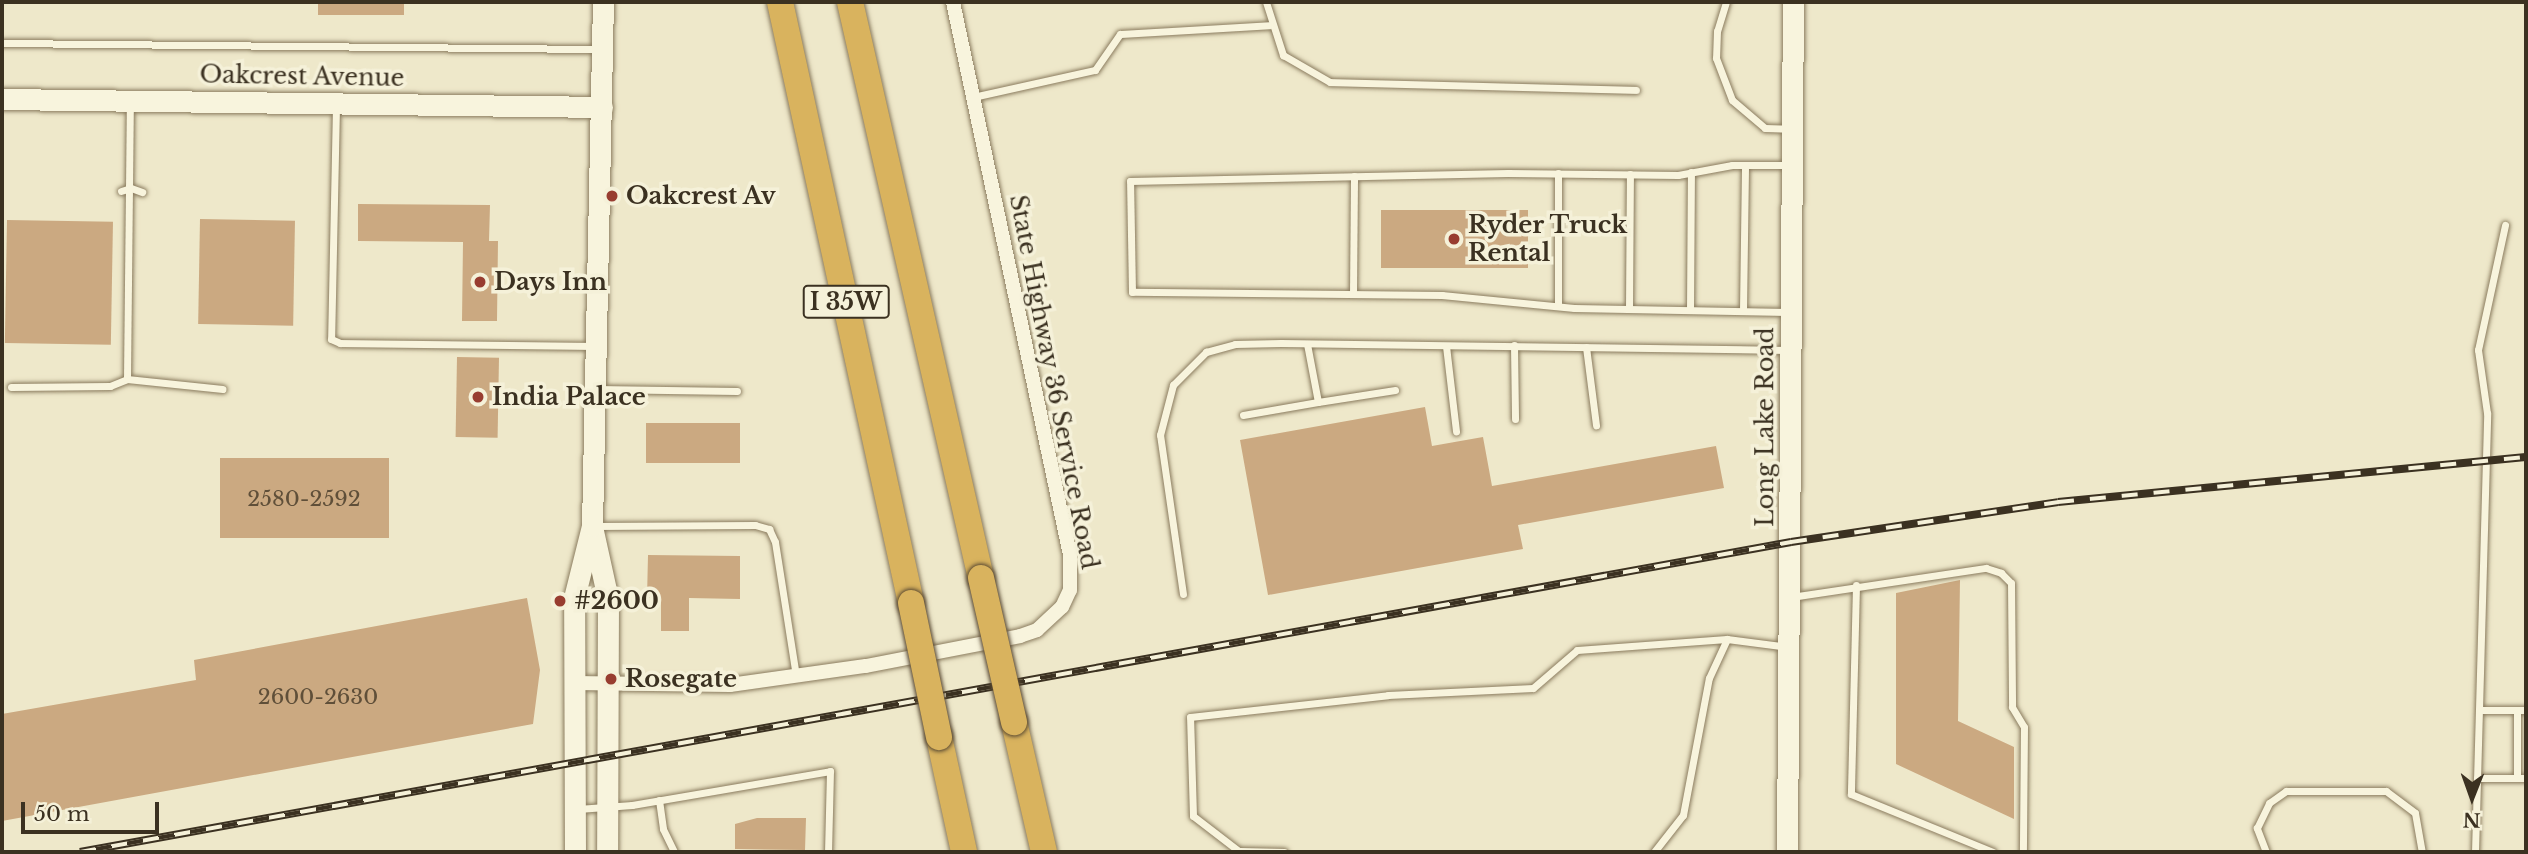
<!DOCTYPE html>
<html>
<head>
<meta charset="utf-8">
<style>
	body { margin:0 }
	#map { position:relative; width:2528px; height:854px; overflow:hidden; background:#eee8ca; font-family:"Libre Baskerville",serif }
	div>[style] { position:absolute }
	.building>* { inset:0; background:#cba981; transform-origin:0 0 }
	.roads { filter:drop-shadow(0 0 2px #8a7b5e) drop-shadow(0 0 2px #8a7b5e) }
	.lane>* { height:7px; margin:-3.5px; padding:0 3.5px; transform-origin:3.5px; border-radius:3.5px; background:#f8f4dd }
	.street>* { height:14px; margin:-7px; padding:0 7px; transform-origin:7px; border-radius:7px; background:#f8f4dd }
	.secondary>* { height:21px; margin:-10.5px; padding:0 10.5px; transform-origin:10.5px; border-radius:10.5px; background:#f8f4dd }
	.highway>* { height:26px; margin:-13px; padding:0 13px; transform-origin:13px; border-radius:13px; background:#d9b35e }
	.rail>* { height:8px; margin-top:-4px; transform-origin:0; background:repeating-linear-gradient(90deg,#f5f1d9 0 16px,#3b3121 0 32px); box-sizing:border-box; border-block:2px solid #3b3121 }
	.bridges { filter:drop-shadow(0 0 2px #594932) drop-shadow(0 0 2px #594932) }
	.highway-bridge>* { height:26px; margin:-13px; padding:0 13px; transform-origin:13px; border-radius:13px; background:#d9b35e }
	.dots>* { width:19px; height:19px; translate:-50% -50%; box-sizing:border-box; border:4px solid #f5f1d9; border-radius:50% }
	span { translate:-50% -50%; white-space:nowrap; text-align:center; line-height:1.15; -webkit-text-stroke:7px #f5f1d9; paint-order:stroke }
	.number-label { font-size:21px; color:#5f4f39 }
	.number-label span { -webkit-text-stroke-width:0 }
	.shield-label span { padding:2px 5px; background:#f5f1d9; border:2px solid; border-radius:5px; -webkit-text-stroke-width:0 }
	.shield-label { font-size:23px; color:#3b3121; font-weight:700 }
	.street-label { font-size:24px; color:#3b3121 }
	.poi-label { font-size:24px; color:#3b3121; font-weight:700 }
	.left { translate:0 -50%; text-align:left }
	.frame { position:absolute; inset:0; border:4px solid #3b3121; pointer-events:none }
	.north { position:absolute; left:2437px; top:763px; width:70px; height:70px; -webkit-text-stroke:5px #f5f1d9; paint-order:stroke; rotate:181deg; font-size:19px; font-weight:700; line-height:28px; text-align:center; color:#3b3121 }
	.north::after { content:''; display:block; margin:auto; width:24px; height:32px; background:#3b3121; clip-path:polygon(50% 0,100% 100%,50% 72%,0 100%) }
	.scale { position:absolute; left:21px; top:802px; width:138px; height:32px; box-sizing:border-box; border:4px solid #3b3121; border-top:0; padding-left:9px; font-size:21px; line-height:24px; white-space:nowrap; color:#3b3121; -webkit-text-stroke:5px #f5f1d9; paint-order:stroke }
</style>
</head>
<body>
<div id="map">
	<div class="building">
		<i style="left:318px;top:2px;width:86px;height:13px"></i>
		<i style="clip-path:polygon(358px 204px,490px 205px,489px 241px,498px 241px,497px 321px,462px 321px,463px 242px,358px 241px)"></i>
		<i style="left:1381px;top:210px;width:147px;height:58px"></i>
		<i style="left:200px;top:219px;width:95px;height:105px;rotate:1deg"></i>
		<i style="left:7px;top:220px;width:106px;height:123px;rotate:1deg"></i>
		<i style="left:457px;top:357px;width:42px;height:80px;rotate:1deg"></i>
		<i style="clip-path:polygon(1425px 407px,1432px 446px,1483px 437px,1492px 486px,1716px 446px,1724px 488px,1518px 525px,1523px 549px,1268px 595px,1240px 440px)"></i>
		<i style="left:646px;top:423px;width:94px;height:40px"></i>
		<i style="left:220px;top:458px;width:169px;height:80px"></i>
		<i style="clip-path:polygon(648px 555px,740px 556px,740px 599px,689px 598px,689px 631px,661px 631px,661px 598px,647px 598px)"></i>
		<i style="clip-path:polygon(1960px 580px,1958px 721px,2014px 747px,2014px 819px,1896px 764px,1896px 593px)"></i>
		<i style="clip-path:polygon(527px 598px,540px 670px,533px 724px,2px 821px,2px 714px,196px 680px,194px 660px)"></i>
		<i style="clip-path:polygon(757px 818px,806px 818px,805px 850px,735px 849px,735px 824px)"></i>
	</div>
	<div class="roads">
		<div class="lane">
			<i style="left:1266px;top:2px;width:56px;rotate:72.2deg"></i>
			<i style="left:1283px;top:55px;width:54px;rotate:29.9deg"></i>
			<i style="left:1330px;top:82px;width:306px;rotate:1.5deg"></i>
			<i style="left:1726px;top:2px;width:30px;rotate:107deg"></i>
			<i style="left:1717px;top:31px;width:27px;rotate:92deg"></i>
			<i style="left:1716px;top:58px;width:45px;rotate:69.1deg"></i>
			<i style="left:1732px;top:100px;width:43px;rotate:40.3deg"></i>
			<i style="left:1765px;top:128px;width:24px;rotate:2deg"></i>
			<i style="left:2px;top:43px;width:596px;rotate:0.58deg"></i>
			<i style="left:973px;top:97px;width:125px;rotate:-12.5deg"></i>
			<i style="left:1095px;top:70px;width:44px;rotate:-55.2deg"></i>
			<i style="left:1120px;top:34px;width:150px;rotate:-3.4deg"></i>
			<i style="left:336px;top:106px;width:233px;rotate:91.2deg"></i>
			<i style="left:331px;top:339px;width:10px;rotate:24deg"></i>
			<i style="left:340px;top:343px;width:252px;rotate:0.7deg"></i>
			<i style="left:121px;top:191px;width:10px;rotate:-17deg"></i>
			<i style="left:131px;top:188px;width:12px;rotate:20deg"></i>
			<i style="left:1353px;top:294px;width:118px;rotate:-89.5deg"></i>
			<i style="left:1558px;top:306px;width:133px;rotate:-90deg"></i>
			<i style="left:1629px;top:309px;width:135px;rotate:-89.6deg"></i>
			<i style="left:1690px;top:310px;width:138px;rotate:-89.6deg"></i>
			<i style="left:1743px;top:311px;width:146px;rotate:-89.2deg"></i>
			<i style="left:1787px;top:312px;width:213px;rotate:-178.9deg"></i>
			<i style="left:1574px;top:308px;width:133px;rotate:-174.4deg"></i>
			<i style="left:1442px;top:295px;width:310px;rotate:-179.4deg"></i>
			<i style="left:1132px;top:292px;width:111px;rotate:-91deg"></i>
			<i style="left:1130px;top:181px;width:378px;rotate:-1.2deg"></i>
			<i style="left:1508px;top:173px;width:170px;rotate:0.7deg"></i>
			<i style="left:1678px;top:175px;width:55px;rotate:-10.5deg"></i>
			<i style="left:1732px;top:165px;width:56px"></i>
			<i style="left:1514px;top:345px;width:74px;rotate:89.2deg"></i>
			<i style="left:1446px;top:346px;width:86px;rotate:83.3deg"></i>
			<i style="left:1586px;top:347px;width:79px;rotate:82.7deg"></i>
			<i style="left:127px;top:379px;width:96px;rotate:6deg"></i>
			<i style="left:11px;top:387px;width:99px;rotate:-0.6deg"></i>
			<i style="left:110px;top:386px;width:18px;rotate:-22deg"></i>
			<i style="left:127px;top:379px;width:274px;rotate:-89.4deg"></i>
			<i style="left:596px;top:389px;width:141px;rotate:0.8deg"></i>
			<i style="left:1318px;top:402px;width:78px;rotate:-8.9deg"></i>
			<i style="left:1243px;top:415px;width:76px;rotate:-9.8deg"></i>
			<i style="left:1318px;top:402px;width:59px;rotate:-100.7deg"></i>
			<i style="left:594px;top:526px;width:161px;rotate:-0.4deg"></i>
			<i style="left:755px;top:525px;width:15px;rotate:16deg"></i>
			<i style="left:769px;top:529px;width:14px;rotate:65deg"></i>
			<i style="left:775px;top:542px;width:136px;rotate:81.1deg"></i>
			<i style="left:1856px;top:585px;width:209px;rotate:91.4deg"></i>
			<i style="left:1851px;top:794px;width:153px;rotate:22.2deg"></i>
			<i style="left:1183px;top:594px;width:161px;rotate:-98.2deg"></i>
			<i style="left:1160px;top:435px;width:52px;rotate:-75.4deg"></i>
			<i style="left:1173px;top:385px;width:47px;rotate:-45deg"></i>
			<i style="left:1206px;top:352px;width:30px;rotate:-15deg"></i>
			<i style="left:1235px;top:344px;width:46px;rotate:-1.2deg"></i>
			<i style="left:1281px;top:343px;width:507px;rotate:0.79deg"></i>
			<i style="left:1791px;top:597px;width:197px;rotate:-8.5deg"></i>
			<i style="left:1986px;top:568px;width:16px;rotate:18deg"></i>
			<i style="left:2001px;top:573px;width:14px;rotate:45deg"></i>
			<i style="left:2011px;top:583px;width:124px;rotate:89.5deg"></i>
			<i style="left:2012px;top:707px;width:23px;rotate:59deg"></i>
			<i style="left:2024px;top:727px;width:125px;rotate:90.5deg"></i>
			<i style="left:2479px;top:710px;width:47px"></i>
			<i style="left:2477px;top:778px;width:49px"></i>
			<i style="left:2517px;top:778px;width:68px;rotate:-90deg"></i>
			<i style="left:659px;top:800px;width:29px;rotate:82deg"></i>
			<i style="left:663px;top:829px;width:25px;rotate:64deg"></i>
			<i style="left:578px;top:809px;width:54px;rotate:-4.2deg"></i>
			<i style="left:632px;top:805px;width:201px;rotate:-9.7deg"></i>
			<i style="left:830px;top:771px;width:81px;rotate:91.4deg"></i>
			<i style="left:1240px;top:851px;width:44px;rotate:1.3deg"></i>
			<i style="left:1240px;top:852px;width:59px;rotate:-142.5deg"></i>
			<i style="left:1193px;top:816px;width:99px;rotate:-91.7deg"></i>
			<i style="left:1190px;top:717px;width:199px;rotate:-6.3deg"></i>
			<i style="left:1388px;top:695px;width:145px;rotate:-2.8deg"></i>
			<i style="left:1533px;top:688px;width:58px;rotate:-40.8deg"></i>
			<i style="left:1577px;top:650px;width:150px;rotate:-4.2deg"></i>
			<i style="left:1727px;top:639px;width:62px;rotate:7.5deg"></i>
			<i style="left:1654px;top:852px;width:47px;rotate:-51.9deg"></i>
			<i style="left:1683px;top:815px;width:139px;rotate:-79.3deg"></i>
			<i style="left:1709px;top:678px;width:43px;rotate:-65.2deg"></i>
			<i style="left:2266px;top:852px;width:26px;rotate:-111deg"></i>
			<i style="left:2257px;top:828px;width:28px;rotate:-64deg"></i>
			<i style="left:2269px;top:803px;width:21px;rotate:-35deg"></i>
			<i style="left:2286px;top:791px;width:100px"></i>
			<i style="left:2386px;top:791px;width:36px;rotate:37deg"></i>
			<i style="left:2415px;top:813px;width:40px;rotate:80deg"></i>
			<i style="left:2475px;top:852px;width:439px;rotate:-88.4deg"></i>
			<i style="left:2487px;top:413px;width:64px;rotate:-98.1deg"></i>
			<i style="left:2478px;top:350px;width:128px;rotate:-77.8deg"></i>
		</div>
		<div class="street">
			<i style="left:574px;top:683px;width:156px;rotate:0.7deg"></i>
			<i style="left:730px;top:685px;width:137px;rotate:-8deg"></i>
			<i style="left:866px;top:666px;width:157px;rotate:-11deg"></i>
			<i style="left:1020px;top:636px;width:18px;rotate:-19deg"></i>
			<i style="left:1037px;top:630px;width:34px;rotate:-43deg"></i>
			<i style="left:1062px;top:607px;width:19px;rotate:-65deg"></i>
			<i style="left:1070px;top:590px;width:35px;rotate:-90deg"></i>
			<i style="left:1070px;top:555px;width:565px;rotate:-101.95deg"></i>
		</div>
		<div class="secondary">
			<i style="left:2px;top:99px;width:600px;rotate:0.76deg"></i>
			<i style="left:593px;top:531px;width:70px;rotate:77.6deg"></i>
			<i style="left:608px;top:599px;width:253px;rotate:90.2deg"></i>
			<i style="left:575px;top:852px;width:254px;rotate:-90.2deg"></i>
			<i style="left:574px;top:598px;width:74px;rotate:-76deg"></i>
			<i style="left:592px;top:526px;width:524px;rotate:-88.8deg"></i>
			<i style="left:1787px;top:852px;width:850px;rotate:-89.6deg"></i>
		</div>
		<div class="highway">
			<i style="left:780px;top:2px;width:615px;rotate:77.7deg"></i>
			<i style="left:850px;top:2px;width:591px;rotate:77.19deg"></i>
			<i style="left:1014px;top:722px;width:133px;rotate:77deg"></i>
			<i style="left:939px;top:737px;width:118px;rotate:77.7deg"></i>
		</div>
	</div>
	<div class="rail">
		<i style="left:80px;top:852px;width:1739px;rotate:-10.27deg"></i>
		<i style="left:1791px;top:542px;width:270px;rotate:-8.5deg"></i>
		<i style="left:2058px;top:502px;width:470px;rotate:-5.5deg"></i>
	</div>
	<div class="bridges">
		<div class="highway-bridge">
			<i style="left:981px;top:578px;width:148px;rotate:77.1deg"></i>
			<i style="left:911px;top:603px;width:137px;rotate:78.2deg"></i>
		</div>
	</div>
	<div class="dots">
		<i style="left:612px;top:196px;background:#983d30"></i>
		<i style="left:1454px;top:239px;background:#983d30"></i>
		<i style="left:480px;top:282px;background:#983d30"></i>
		<i style="left:478px;top:397px;background:#983d30"></i>
		<i style="left:560px;top:601px;background:#983d30"></i>
		<i style="left:611px;top:679px;background:#983d30"></i>
	</div>
	<div class="number-label">
		<span style="left:304px;top:499px">2580-2592</span>
		<span style="left:318px;top:697px">2600-2630</span>
	</div>
	<div class="shield-label">
		<span style="left:846px;top:302px">I 35W</span>
	</div>
	<div class="street-label">
		<span style="left:302px;top:76px;rotate:1deg">Oakcrest Avenue</span>
		<span style="left:1054px;top:382px;rotate:79deg">State Highway 36 Service Road</span>
		<span style="left:1765px;top:427px;rotate:-90deg">Long Lake Road</span>
	</div>
	<div class="poi-label">
		<span class="left" style="left:626px;top:196px">Oakcrest Av</span>
		<span class="left" style="left:1468px;top:239px">Ryder Truck<br>Rental</span>
		<span class="left" style="left:494px;top:282px">Days Inn</span>
		<span class="left" style="left:492px;top:397px">India Palace</span>
		<span class="left" style="left:574px;top:601px">#2600</span>
		<span class="left" style="left:625px;top:679px">Rosegate</span>
	</div>
	<div class="frame"></div>
	<div class="north">N</div>
	<div class="scale">50 m</div>
</div>
</body>
</html>
